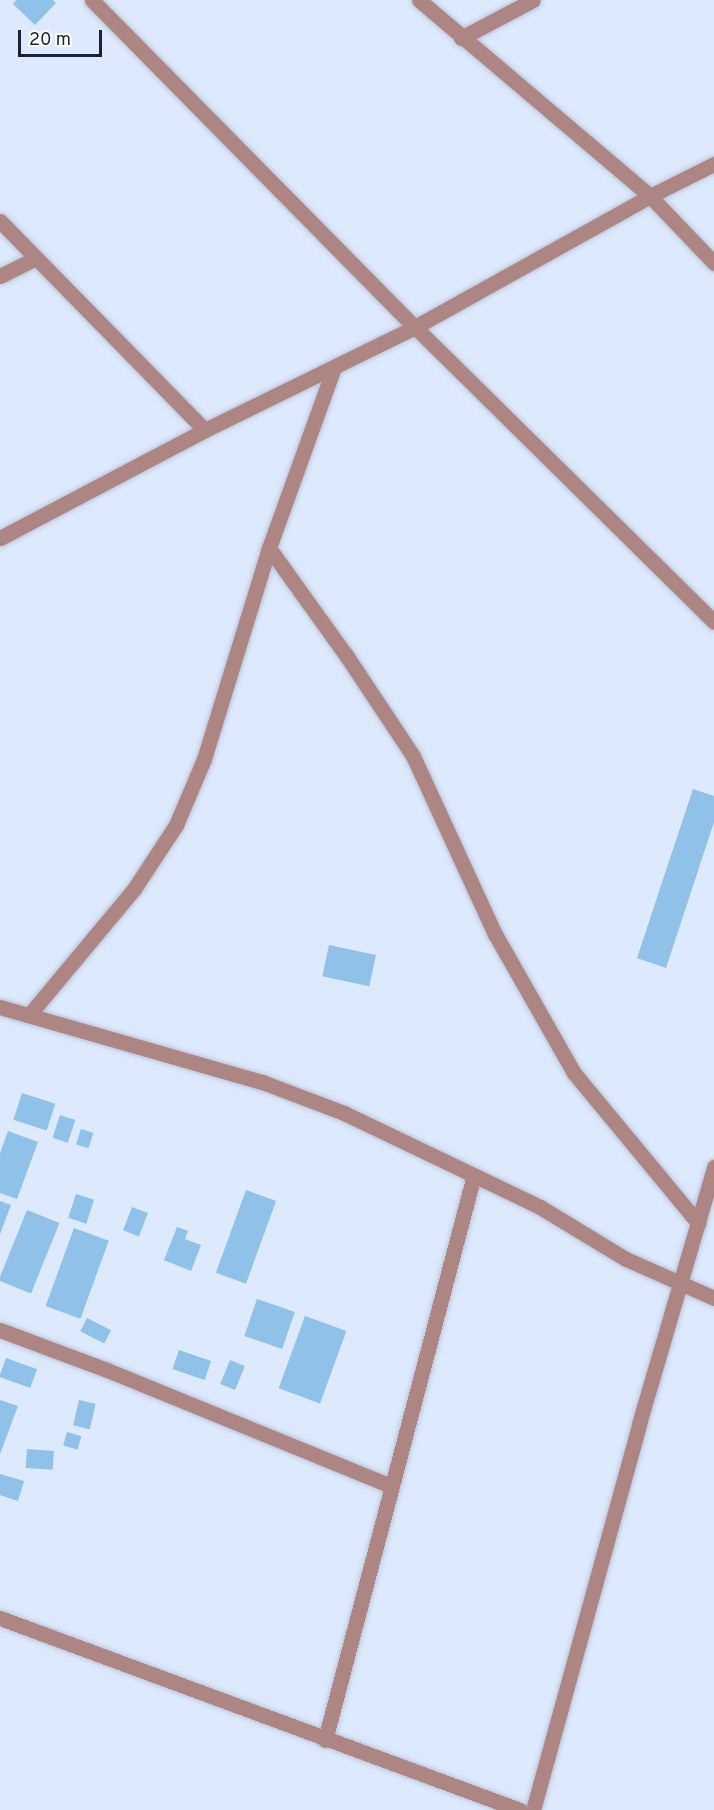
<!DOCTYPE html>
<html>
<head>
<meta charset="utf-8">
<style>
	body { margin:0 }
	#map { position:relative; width:714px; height:1810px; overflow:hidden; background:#dde9fd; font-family:Overpass,sans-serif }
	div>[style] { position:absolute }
	.building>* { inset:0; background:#8fc1e9; transform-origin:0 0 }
	.roads { filter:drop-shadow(0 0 2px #bac5d9) drop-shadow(0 0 2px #bac5d9) }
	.minor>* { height:15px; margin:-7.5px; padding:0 7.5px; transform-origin:7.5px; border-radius:7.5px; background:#ad8683 }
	span { translate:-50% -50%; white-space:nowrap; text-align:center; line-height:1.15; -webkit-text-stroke:6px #fff; paint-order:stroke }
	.scale { position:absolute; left:18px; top:30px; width:84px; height:27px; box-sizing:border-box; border:3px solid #192336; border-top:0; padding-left:8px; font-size:18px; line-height:21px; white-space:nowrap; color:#192336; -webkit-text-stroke:4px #fff; paint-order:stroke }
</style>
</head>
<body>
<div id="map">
	<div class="building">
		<i style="clip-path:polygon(16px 0,53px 0,56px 3px,35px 25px,13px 4px)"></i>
		<i style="clip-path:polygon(693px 789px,714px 796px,714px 822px,666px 968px,637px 958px)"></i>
		<i style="left:329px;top:945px;width:48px;height:32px;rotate:12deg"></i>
		<i style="left:22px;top:1093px;width:35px;height:28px;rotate:18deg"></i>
		<i style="left:60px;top:1115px;width:16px;height:24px;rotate:18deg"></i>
		<i style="left:81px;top:1129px;width:13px;height:16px;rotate:18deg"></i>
		<i style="clip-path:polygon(8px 1131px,38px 1142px,17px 1199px,0 1193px,0 1153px)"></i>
		<i style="left:246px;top:1190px;width:32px;height:88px;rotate:20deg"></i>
		<i style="left:76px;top:1194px;width:19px;height:25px;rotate:18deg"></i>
		<i style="clip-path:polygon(0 1201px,11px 1205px,0 1234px)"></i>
		<i style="left:132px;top:1207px;width:17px;height:25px;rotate:21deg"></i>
		<i style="left:27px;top:1210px;width:35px;height:76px;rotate:22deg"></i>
		<i style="clip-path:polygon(177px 1227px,188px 1231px,185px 1239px,201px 1245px,191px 1271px,164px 1260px)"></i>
		<i style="left:74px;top:1228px;width:37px;height:83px;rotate:20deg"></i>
		<i style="left:257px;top:1299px;width:40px;height:39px;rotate:19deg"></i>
		<i style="left:305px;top:1316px;width:44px;height:77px;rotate:20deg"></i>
		<i style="left:87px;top:1318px;width:27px;height:15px;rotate:27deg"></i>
		<i style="left:179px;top:1350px;width:34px;height:20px;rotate:19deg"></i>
		<i style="left:6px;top:1358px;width:33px;height:20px;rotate:20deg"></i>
		<i style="left:230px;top:1360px;width:16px;height:26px;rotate:22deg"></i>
		<i style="clip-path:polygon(0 1400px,18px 1406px,0 1454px)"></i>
		<i style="left:79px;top:1400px;width:17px;height:26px;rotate:13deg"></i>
		<i style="left:67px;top:1432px;width:15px;height:14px;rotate:16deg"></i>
		<i style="left:27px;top:1449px;width:27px;height:19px;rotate:4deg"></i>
		<i style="clip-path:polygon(0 1474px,24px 1481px,18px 1501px,0 1495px)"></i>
	</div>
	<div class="roads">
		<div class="minor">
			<i style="left:92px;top:0;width:460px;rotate:45.4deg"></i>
			<i style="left:415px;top:327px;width:420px;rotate:44.6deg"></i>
			<i style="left:419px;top:0;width:303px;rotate:40.3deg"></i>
			<i style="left:650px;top:196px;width:93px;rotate:46.3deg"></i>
			<i style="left:461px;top:38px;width:81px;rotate:-27.8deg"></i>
			<i style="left:0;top:221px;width:293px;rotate:45.6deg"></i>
			<i style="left:0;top:276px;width:40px;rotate:-26.6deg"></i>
			<i style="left:0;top:538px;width:232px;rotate:-27.8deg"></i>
			<i style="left:205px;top:430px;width:234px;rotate:-26.1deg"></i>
			<i style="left:415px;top:327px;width:269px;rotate:-29.1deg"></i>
			<i style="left:650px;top:196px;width:72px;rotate:-26.6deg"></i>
			<i style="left:269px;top:548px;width:132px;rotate:54.3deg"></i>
			<i style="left:346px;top:655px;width:121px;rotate:56.4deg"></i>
			<i style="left:413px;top:756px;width:196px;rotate:65.3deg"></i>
			<i style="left:495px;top:934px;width:160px;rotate:60.4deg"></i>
			<i style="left:574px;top:1073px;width:195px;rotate:50.4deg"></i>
			<i style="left:0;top:1007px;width:273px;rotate:16deg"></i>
			<i style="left:262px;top:1082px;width:88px;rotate:20.7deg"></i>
			<i style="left:344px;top:1113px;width:217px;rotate:25.6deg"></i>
			<i style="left:540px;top:1207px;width:100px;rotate:31.2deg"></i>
			<i style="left:626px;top:1259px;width:96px;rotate:23.9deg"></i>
			<i style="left:29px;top:1015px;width:164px;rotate:-50.2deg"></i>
			<i style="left:134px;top:889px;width:77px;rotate:-56.7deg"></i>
			<i style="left:176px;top:825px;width:72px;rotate:-67deg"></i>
			<i style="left:204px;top:759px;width:221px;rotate:-72.9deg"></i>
			<i style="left:269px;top:548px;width:192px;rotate:-70.2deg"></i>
			<i style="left:0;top:1330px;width:114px;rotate:20.5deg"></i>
			<i style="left:107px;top:1370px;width:307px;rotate:22.2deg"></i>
			<i style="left:0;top:1618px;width:554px;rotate:20.27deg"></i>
			<i style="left:325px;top:1740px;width:584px;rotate:-75.23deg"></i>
			<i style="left:533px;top:1810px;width:400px;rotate:-74.6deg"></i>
			<i style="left:639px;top:1424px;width:268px;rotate:-73.7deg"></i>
		</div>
	</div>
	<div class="scale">20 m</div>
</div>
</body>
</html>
